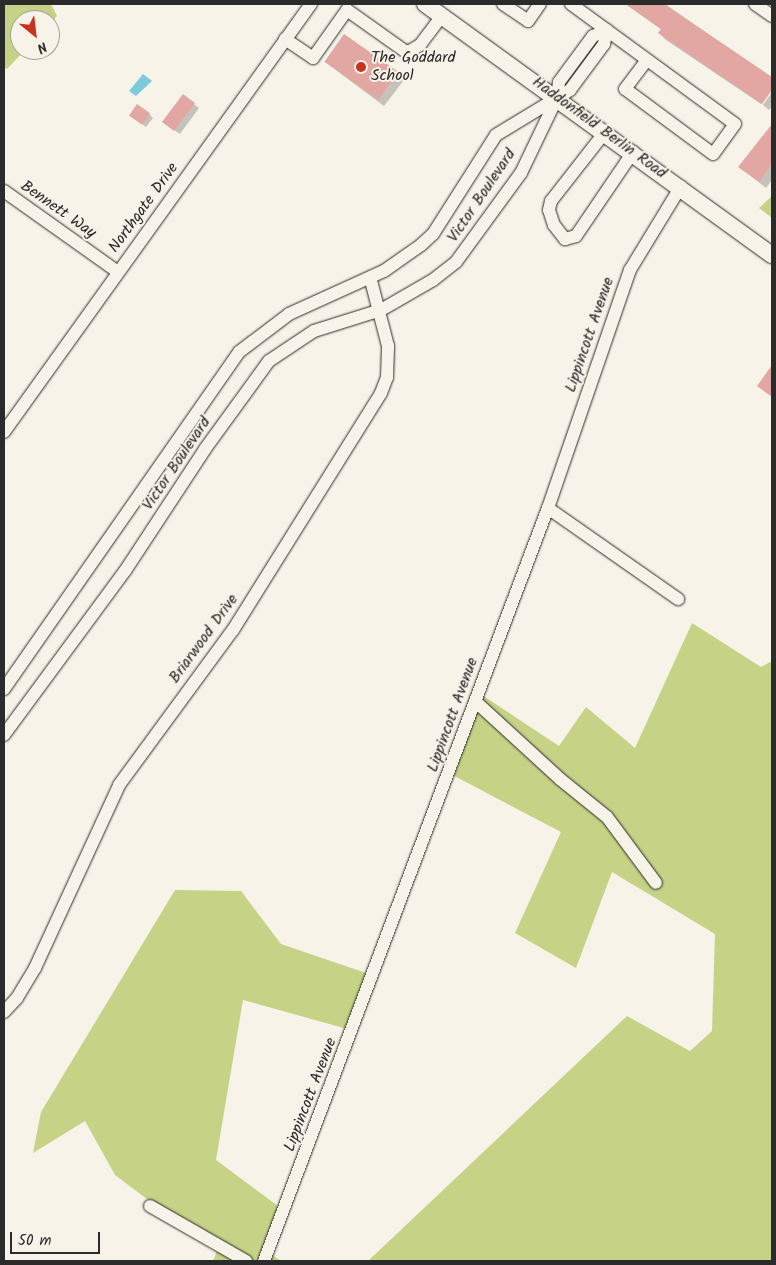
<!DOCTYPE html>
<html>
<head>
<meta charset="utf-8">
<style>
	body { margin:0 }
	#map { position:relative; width:776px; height:1265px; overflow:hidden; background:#f7f3e8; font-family:Kalam,sans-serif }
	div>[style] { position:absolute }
	.green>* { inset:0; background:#c6d386 }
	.water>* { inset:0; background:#7ccbda }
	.shadow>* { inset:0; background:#0003 }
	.building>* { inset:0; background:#e2a7a2; transform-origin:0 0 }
	.roads { filter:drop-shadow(0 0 1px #2b2b2b) drop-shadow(0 0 1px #2b2b2b) }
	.minor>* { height:12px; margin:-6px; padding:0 6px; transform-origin:6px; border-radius:6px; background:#f7f3e8 }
	.major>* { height:16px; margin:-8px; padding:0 8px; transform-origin:8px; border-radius:8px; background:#f7f3e8 }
	.dots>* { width:14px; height:14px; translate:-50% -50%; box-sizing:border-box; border:2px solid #f7f3e8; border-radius:50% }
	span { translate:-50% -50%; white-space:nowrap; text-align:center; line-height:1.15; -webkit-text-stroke:4px #f7f3e8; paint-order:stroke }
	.poi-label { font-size:16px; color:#2b2b2b }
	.left { translate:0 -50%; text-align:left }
	.street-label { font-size:16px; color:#2b2b2b }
	.frame { position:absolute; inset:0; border:5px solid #2b2b2b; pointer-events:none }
	.north { position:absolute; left:10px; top:10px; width:50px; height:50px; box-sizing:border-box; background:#f7f3e8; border:1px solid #a5a39c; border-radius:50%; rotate:151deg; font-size:14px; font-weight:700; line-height:20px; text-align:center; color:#2b2b2b }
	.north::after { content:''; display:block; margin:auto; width:18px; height:22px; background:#c8321e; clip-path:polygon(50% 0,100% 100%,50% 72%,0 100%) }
	.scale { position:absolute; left:10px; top:1232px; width:90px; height:22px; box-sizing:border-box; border:2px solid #2b2b2b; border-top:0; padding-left:6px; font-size:15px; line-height:18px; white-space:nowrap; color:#2b2b2b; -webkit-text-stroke:4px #f7f3e8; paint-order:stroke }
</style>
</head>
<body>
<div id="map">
	<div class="green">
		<i style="clip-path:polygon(4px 4px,51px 4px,57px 16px,50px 24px,50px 20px,20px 20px,20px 50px,25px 50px,7px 69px,4px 67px)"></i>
		<i style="clip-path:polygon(772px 196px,772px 218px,759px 208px)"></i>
		<i style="clip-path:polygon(692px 623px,761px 667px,772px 661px,772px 1261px,368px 1261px,627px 1016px,690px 1051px,712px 1031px,715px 934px,612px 872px,576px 968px,515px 933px,561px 832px,443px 770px,473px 689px,559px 746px,586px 707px,635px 748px)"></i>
		<i style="clip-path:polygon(175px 890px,241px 891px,281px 944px,369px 974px,351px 1030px,243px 1000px,216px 1160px,286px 1212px,268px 1252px,281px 1261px,213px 1261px,219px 1246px,167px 1214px,115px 1175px,85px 1121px,33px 1153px,41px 1112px)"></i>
	</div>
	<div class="water">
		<i style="clip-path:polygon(143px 74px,152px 81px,136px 96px,129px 91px)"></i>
	</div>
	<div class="shadow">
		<i style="clip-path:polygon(625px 4px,665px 4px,772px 78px,772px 87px,761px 104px,666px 40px,659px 33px,662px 30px)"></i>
		<i style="clip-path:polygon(325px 62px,397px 73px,404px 80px,384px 106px)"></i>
		<i style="clip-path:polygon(772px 92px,772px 106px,769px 110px,763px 105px)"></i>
		<i style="clip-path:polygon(183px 96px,199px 108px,180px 134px,168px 126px)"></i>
		<i style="clip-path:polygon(149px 114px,153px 118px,146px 127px,135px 119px)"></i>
		<i style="clip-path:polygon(771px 128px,772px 180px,766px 188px,740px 167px)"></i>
	</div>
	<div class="building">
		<i style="clip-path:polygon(626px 4px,664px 4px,772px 77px,772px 90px,762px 104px,658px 33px,661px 29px)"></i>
		<i style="left:344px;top:34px;width:66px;height:34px;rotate:35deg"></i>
		<i style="left:183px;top:94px;width:15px;height:35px;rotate:37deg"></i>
		<i style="left:137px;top:104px;width:16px;height:14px;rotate:35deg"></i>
		<i style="clip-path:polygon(772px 124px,772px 164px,759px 182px,738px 167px)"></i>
		<i style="clip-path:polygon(772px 365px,772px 397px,757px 386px)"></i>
	</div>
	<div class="roads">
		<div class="minor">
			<i style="left:503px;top:4px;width:30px;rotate:34deg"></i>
			<i style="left:528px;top:21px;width:21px;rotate:-55deg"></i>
			<i style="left:571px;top:4px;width:203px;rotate:36.2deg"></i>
			<i style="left:735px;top:124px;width:37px;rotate:126deg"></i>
			<i style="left:713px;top:154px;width:109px;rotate:-143.5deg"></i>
			<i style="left:625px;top:89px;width:36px;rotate:-53deg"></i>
			<i style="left:755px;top:4px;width:21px;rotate:35deg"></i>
			<i style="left:285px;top:39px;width:34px;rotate:34deg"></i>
			<i style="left:313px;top:58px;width:59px;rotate:-54.7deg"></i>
			<i style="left:347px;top:10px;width:71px;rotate:35.3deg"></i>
			<i style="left:405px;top:51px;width:5px"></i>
			<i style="left:410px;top:51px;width:12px;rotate:-31deg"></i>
			<i style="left:420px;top:45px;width:36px;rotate:-53deg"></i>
			<i style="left:605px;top:132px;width:88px;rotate:128deg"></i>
			<i style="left:551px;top:201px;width:9px;rotate:103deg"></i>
			<i style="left:549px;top:210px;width:16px;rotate:72deg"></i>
			<i style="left:554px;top:225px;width:18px;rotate:52deg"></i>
			<i style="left:565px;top:239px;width:11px;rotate:-15deg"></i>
			<i style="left:576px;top:236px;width:102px;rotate:-55.8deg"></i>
			<i style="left:4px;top:191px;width:140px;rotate:35.4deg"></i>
			<i style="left:4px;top:432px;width:527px;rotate:-54.35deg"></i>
			<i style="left:548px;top:508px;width:159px;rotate:35deg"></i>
			<i style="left:4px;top:689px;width:411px;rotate:-55.1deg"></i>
			<i style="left:239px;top:352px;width:63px;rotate:-37.2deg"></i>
			<i style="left:289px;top:314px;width:104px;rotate:-24.4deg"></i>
			<i style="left:384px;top:271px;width:45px;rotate:-35.1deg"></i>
			<i style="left:421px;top:245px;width:16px;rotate:-43deg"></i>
			<i style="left:433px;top:234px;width:117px;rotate:-57.5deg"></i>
			<i style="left:496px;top:135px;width:87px;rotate:-31.3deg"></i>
			<i style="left:570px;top:90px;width:57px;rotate:-53.5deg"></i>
			<i style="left:604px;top:44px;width:14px;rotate:-78deg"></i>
			<i style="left:476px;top:702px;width:114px;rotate:42.5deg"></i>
			<i style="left:560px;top:779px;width:60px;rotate:39deg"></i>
			<i style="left:607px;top:817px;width:82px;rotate:53.4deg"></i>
			<i style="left:4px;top:735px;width:204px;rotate:-53.6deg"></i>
			<i style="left:125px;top:571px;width:146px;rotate:-56.7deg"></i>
			<i style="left:205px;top:449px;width:109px;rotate:-54deg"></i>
			<i style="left:269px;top:361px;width:54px;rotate:-33.7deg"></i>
			<i style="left:314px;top:331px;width:70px;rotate:-17.4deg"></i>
			<i style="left:381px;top:310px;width:60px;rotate:-30deg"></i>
			<i style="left:433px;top:280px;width:29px;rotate:-38deg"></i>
			<i style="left:456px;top:262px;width:110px;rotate:-53.9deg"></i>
			<i style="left:521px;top:173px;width:83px;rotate:-64.4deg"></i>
			<i style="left:557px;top:98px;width:16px;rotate:-83deg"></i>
			<i style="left:559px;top:82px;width:57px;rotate:-53.5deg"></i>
			<i style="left:593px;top:36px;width:15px;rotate:-23deg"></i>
			<i style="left:4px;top:1012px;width:19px;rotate:-47deg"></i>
			<i style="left:17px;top:998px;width:35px;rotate:-59deg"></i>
			<i style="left:35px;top:968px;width:201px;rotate:-65.3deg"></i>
			<i style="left:119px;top:785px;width:192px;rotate:-53.7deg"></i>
			<i style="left:233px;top:630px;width:279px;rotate:-58deg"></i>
			<i style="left:381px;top:393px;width:17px;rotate:-69deg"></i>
			<i style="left:387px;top:377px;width:31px;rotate:-88deg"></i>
			<i style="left:388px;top:346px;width:71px;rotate:-104.6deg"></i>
			<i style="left:150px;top:1206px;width:111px;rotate:29.8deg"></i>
			<i style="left:264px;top:1261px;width:805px;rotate:-69.34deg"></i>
			<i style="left:548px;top:508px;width:252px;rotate:-71deg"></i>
			<i style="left:630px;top:270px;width:98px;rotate:-58.7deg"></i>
		</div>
		<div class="major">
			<i style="left:425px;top:4px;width:428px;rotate:35.9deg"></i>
		</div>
	</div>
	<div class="dots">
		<i style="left:361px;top:67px;background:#c8321e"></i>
	</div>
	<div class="poi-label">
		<span class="left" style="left:371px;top:67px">The Goddard<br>School</span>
	</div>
	<div class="street-label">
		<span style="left:599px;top:128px;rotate:36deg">Haddonfield Berlin Road</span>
		<span style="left:482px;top:196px;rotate:-56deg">Victor Boulevard</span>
		<span style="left:144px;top:208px;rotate:-54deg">Northgate Drive</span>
		<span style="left:58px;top:210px;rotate:35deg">Bennett Way</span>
		<span style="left:590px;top:335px;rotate:-71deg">Lippincott Avenue</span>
		<span style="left:177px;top:464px;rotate:-56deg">Victor Boulevard</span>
		<span style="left:204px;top:639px;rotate:-54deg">Briarwood Drive</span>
		<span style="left:453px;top:715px;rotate:-70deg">Lippincott Avenue</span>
		<span style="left:311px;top:1095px;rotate:-69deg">Lippincott Avenue</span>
	</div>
	<div class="frame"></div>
	<div class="north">N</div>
	<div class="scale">50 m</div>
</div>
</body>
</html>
